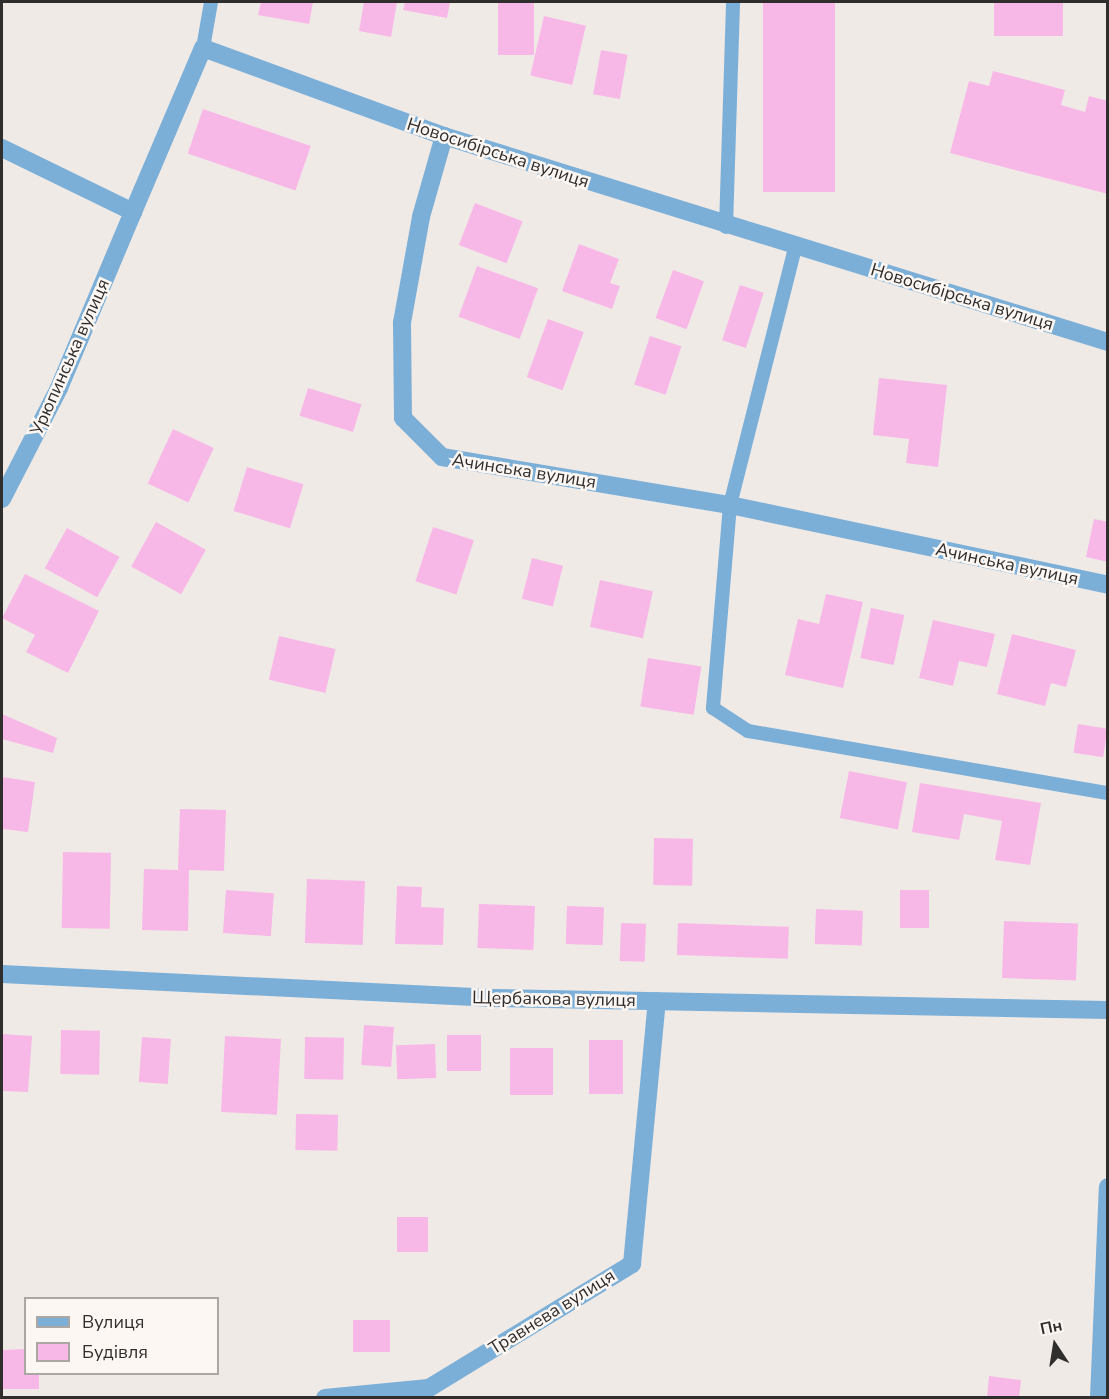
<!DOCTYPE html>
<html>
<head>
<meta charset="utf-8">
<style>
	body { margin:0 }
	#map { position:relative; width:1109px; height:1399px; overflow:hidden; background:#f0eae7; font-family:"Nunito Sans",sans-serif }
	div>[style] { position:absolute }
	.building>* { inset:0; background:#f8b8e7; transform-origin:0 0 }
	.lane>* { height:14px; margin:-7px; padding:0 7px; transform-origin:7px; border-radius:7px; background:#7bafd7 }
	.street>* { height:18px; margin:-9px; padding:0 9px; transform-origin:9px; border-radius:9px; background:#7bafd7 }
	span { translate:-50% -50%; white-space:nowrap; text-align:center; line-height:1.15; -webkit-text-stroke:5px #fdf7f4; paint-order:stroke }
	.street-label { font-size:18px; color:#302e2d }
	.frame { position:absolute; inset:0; border:3px solid #302e2d; pointer-events:none }
	.legend { position:absolute; left:24px; top:1297px; width:195px; height:78px; box-sizing:border-box; background:#fdf7f4; border:2px solid #aba7a4; margin:0; padding:8px 10px; list-style:none; font-size:18px; color:#302e2d }
	.legend li { display:flex; align-items:center; gap:12px; height:30px }
	.legend b { width:30px; border:2px solid #aba7a4 }
	.north { position:absolute; left:1025px; top:1315px; width:60px; height:60px; -webkit-text-stroke:4px #fdf7f4; paint-order:stroke; rotate:348deg; font-size:16px; font-weight:700; line-height:24px; text-align:center; color:#302e2d }
	.north::after { content:''; display:block; margin:auto; width:21px; height:27px; background:#302e2d; clip-path:polygon(50% 0,100% 100%,50% 72%,0 100%) }
</style>
</head>
<body>
<div id="map">
	<div class="building">
		<i style="clip-path:polygon(261px 2px,313px 2px,309px 24px,258px 15px)"></i>
		<i style="clip-path:polygon(364px 2px,397px 2px,391px 37px,359px 31px)"></i>
		<i style="clip-path:polygon(405px 2px,450px 2px,447px 18px,403px 10px)"></i>
		<i style="left:498px;top:2px;width:36px;height:53px"></i>
		<i style="left:763px;top:2px;width:72px;height:190px"></i>
		<i style="left:994px;top:2px;width:69px;height:34px"></i>
		<i style="left:544px;top:16px;width:43px;height:61px;rotate:13deg"></i>
		<i style="left:601px;top:50px;width:27px;height:45px;rotate:10deg"></i>
		<i style="clip-path:polygon(993px 71px,1065px 90px,1061px 105px,1085px 112px,1089px 96px,1108px 101px,1108px 194px,950px 153px,969px 81px,989px 86px)"></i>
		<i style="left:203px;top:109px;width:114px;height:47px;rotate:19deg"></i>
		<i style="left:475px;top:203px;width:51px;height:45px;rotate:21deg"></i>
		<i style="clip-path:polygon(579px 244px,619px 259px,610px 283px,620px 286px,612px 309px,562px 291px)"></i>
		<i style="left:477px;top:266px;width:65px;height:54px;rotate:20deg"></i>
		<i style="left:673px;top:270px;width:33px;height:51px;rotate:20deg"></i>
		<i style="left:740px;top:285px;width:25px;height:58px;rotate:18deg"></i>
		<i style="left:548px;top:319px;width:38px;height:62px;rotate:20deg"></i>
		<i style="left:650px;top:336px;width:33px;height:51px;rotate:18deg"></i>
		<i style="clip-path:polygon(879px 378px,947px 385px,938px 467px,906px 463px,909px 439px,873px 435px)"></i>
		<i style="left:308px;top:388px;width:56px;height:29px;rotate:17deg"></i>
		<i style="left:173px;top:429px;width:45px;height:60px;rotate:25deg"></i>
		<i style="left:247px;top:467px;width:59px;height:46px;rotate:17deg"></i>
		<i style="clip-path:polygon(1094px 519px,1108px 522px,1108px 562px,1086px 557px)"></i>
		<i style="left:156px;top:522px;width:57px;height:51px;rotate:29deg"></i>
		<i style="left:433px;top:527px;width:43px;height:57px;rotate:18deg"></i>
		<i style="left:67px;top:528px;width:60px;height:46px;rotate:29deg"></i>
		<i style="left:532px;top:558px;width:32px;height:42px;rotate:14deg"></i>
		<i style="clip-path:polygon(25px 574px,99px 611px,68px 673px,26px 652px,35px 635px,2px 618px)"></i>
		<i style="left:600px;top:580px;width:54px;height:48px;rotate:12deg"></i>
		<i style="clip-path:polygon(826px 594px,863px 602px,843px 688px,785px 675px,798px 619px,819px 624px)"></i>
		<i style="left:871px;top:608px;width:34px;height:51px;rotate:12deg"></i>
		<i style="clip-path:polygon(933px 620px,995px 634px,987px 667px,959px 661px,953px 686px,919px 678px)"></i>
		<i style="clip-path:polygon(1012px 634px,1076px 650px,1066px 687px,1051px 683px,1045px 706px,997px 694px)"></i>
		<i style="left:279px;top:636px;width:58px;height:45px;rotate:13deg"></i>
		<i style="left:648px;top:658px;width:54px;height:49px;rotate:9deg"></i>
		<i style="clip-path:polygon(2px 714px,57px 738px,53px 753px,2px 739px)"></i>
		<i style="left:1078px;top:724px;width:30px;height:29px;rotate:9deg"></i>
		<i style="left:849px;top:771px;width:59px;height:48px;rotate:11deg"></i>
		<i style="clip-path:polygon(2px 777px,35px 782px,28px 832px,2px 829px)"></i>
		<i style="clip-path:polygon(920px 783px,1041px 803px,1030px 865px,995px 860px,1002px 821px,964px 814px,959px 840px,912px 832px)"></i>
		<i style="clip-path:polygon(180px 809px,226px 810px,224px 871px,189px 870px,188px 931px,142px 930px,144px 869px,178px 870px)"></i>
		<i style="left:654px;top:838px;width:39px;height:47px;rotate:1deg"></i>
		<i style="left:63px;top:852px;width:48px;height:76px;rotate:1deg"></i>
		<i style="left:307px;top:879px;width:58px;height:64px;rotate:2deg"></i>
		<i style="clip-path:polygon(397px 886px,422px 887px,421px 907px,444px 908px,443px 945px,395px 944px)"></i>
		<i style="left:226px;top:890px;width:48px;height:43px;rotate:4deg"></i>
		<i style="left:900px;top:890px;width:29px;height:38px"></i>
		<i style="left:479px;top:904px;width:56px;height:44px;rotate:2deg"></i>
		<i style="left:567px;top:906px;width:37px;height:38px;rotate:2deg"></i>
		<i style="left:816px;top:909px;width:47px;height:35px;rotate:2deg"></i>
		<i style="left:1004px;top:921px;width:74px;height:57px;rotate:2deg"></i>
		<i style="left:621px;top:923px;width:25px;height:38px;rotate:2deg"></i>
		<i style="left:678px;top:923px;width:111px;height:32px;rotate:2deg"></i>
		<i style="left:364px;top:1025px;width:30px;height:40px;rotate:4deg"></i>
		<i style="left:61px;top:1030px;width:39px;height:44px;rotate:1deg"></i>
		<i style="clip-path:polygon(2px 1034px,32px 1036px,28px 1092px,2px 1091px)"></i>
		<i style="left:481px;top:1035px;width:36px;height:34px;rotate:90deg"></i>
		<i style="left:225px;top:1036px;width:56px;height:76px;rotate:3deg"></i>
		<i style="left:142px;top:1037px;width:29px;height:45px;rotate:4deg"></i>
		<i style="left:305px;top:1037px;width:39px;height:42px;rotate:1deg"></i>
		<i style="left:589px;top:1040px;width:34px;height:54px"></i>
		<i style="left:435px;top:1044px;width:34px;height:39px;rotate:88deg"></i>
		<i style="left:510px;top:1048px;width:43px;height:47px"></i>
		<i style="left:296px;top:1114px;width:42px;height:36px;rotate:1deg"></i>
		<i style="left:397px;top:1217px;width:31px;height:35px"></i>
		<i style="left:353px;top:1320px;width:37px;height:32px"></i>
		<i style="clip-path:polygon(26px 1349px,26px 1374px,39px 1374px,39px 1389px,2px 1389px,2px 1350px)"></i>
		<i style="clip-path:polygon(989px 1376px,1021px 1380px,1019px 1398px,987px 1398px)"></i>
	</div>
	<div class="lane">
		<i style="left:203px;top:48px;width:47px;rotate:-80.1deg"></i>
		<i style="left:726px;top:227px;width:225px;rotate:-88.2deg"></i>
		<i style="left:795px;top:248px;width:265px;rotate:104.2deg"></i>
		<i style="left:730px;top:505px;width:204px;rotate:94.8deg"></i>
		<i style="left:713px;top:708px;width:42px;rotate:33.3deg"></i>
		<i style="left:748px;top:731px;width:365px;rotate:9.8deg"></i>
	</div>
	<div class="street">
		<i style="left:444px;top:136px;width:84px;rotate:105.9deg"></i>
		<i style="left:421px;top:217px;width:108px;rotate:100.2deg"></i>
		<i style="left:402px;top:323px;width:95px;rotate:89.4deg"></i>
		<i style="left:403px;top:418px;width:55px;rotate:45deg"></i>
		<i style="left:442px;top:457px;width:292px;rotate:9.5deg"></i>
		<i style="left:730px;top:505px;width:386px;rotate:11.9deg"></i>
		<i style="left:2px;top:148px;width:146px;rotate:26deg"></i>
		<i style="left:133px;top:212px;width:178px;rotate:-66.9deg"></i>
		<i style="left:203px;top:48px;width:257px;rotate:20.1deg"></i>
		<i style="left:444px;top:136px;width:695px;rotate:17.24deg"></i>
		<i style="left:2px;top:499px;width:125px;rotate:-62.8deg"></i>
		<i style="left:59px;top:388px;width:191px;rotate:-67.2deg"></i>
		<i style="left:2px;top:974px;width:493px;rotate:2.8deg"></i>
		<i style="left:494px;top:998px;width:614px;rotate:1.12deg"></i>
		<i style="left:325px;top:1398px;width:104px;rotate:-5.5deg"></i>
		<i style="left:429px;top:1388px;width:238px;rotate:-31.4deg"></i>
		<i style="left:632px;top:1264px;width:264px;rotate:-84.6deg"></i>
		<i style="left:1099px;top:1398px;width:211px;rotate:-87.6deg"></i>
	</div>
	<div class="street-label">
		<span style="left:498px;top:153px;rotate:18deg">Новосибірська вулиця</span>
		<span style="left:962px;top:297px;rotate:17deg">Новосибірська вулиця</span>
		<span style="left:70px;top:357px;rotate:-66deg">Урюпинська вулиця</span>
		<span style="left:524px;top:471px;rotate:9deg">Ачинська вулиця</span>
		<span style="left:1007px;top:564px;rotate:12deg">Ачинська вулиця</span>
		<span style="left:554px;top:999px;rotate:1deg">Щербакова вулиця</span>
		<span style="left:552px;top:1312px;rotate:-32deg">Травнева вулиця</span>
	</div>
	<div class="frame"></div>
	<ul class="legend">
	<li><b style="height:8px;background:#7bafd7"></b>Вулиця</li>
	<li><b style="height:16px;background:#f8b8e7"></b>Будівля</li>
	</ul>
	<div class="north">Пн</div>
</div>
</body>
</html>
